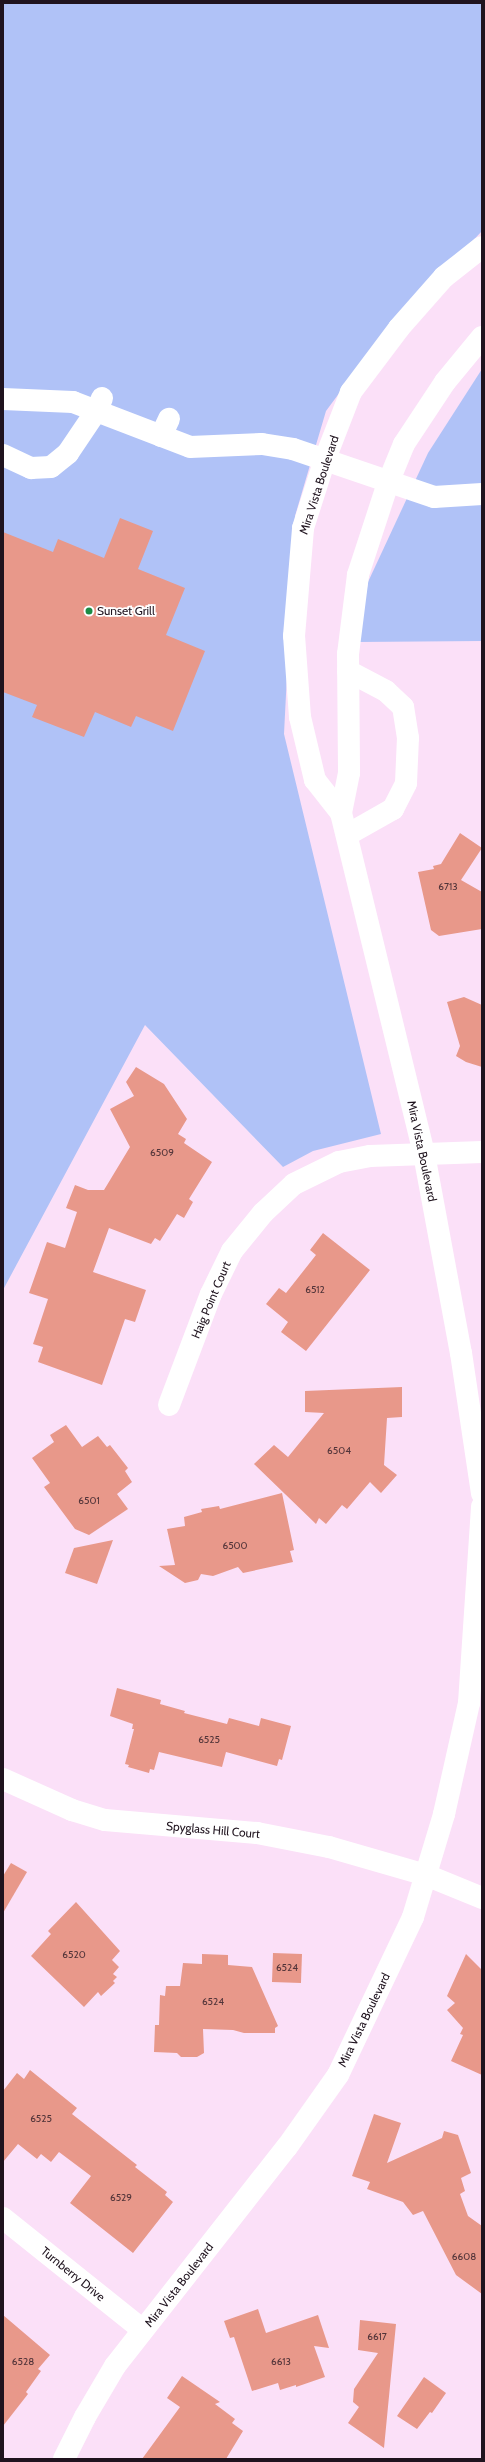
<!DOCTYPE html>
<html>
<head>
<meta charset="utf-8">
<style>
	body { margin:0 }
	#map { position:relative; width:485px; height:2462px; overflow:hidden; background:#fbe0f8; font-family:Cabin,sans-serif }
	div>[style] { position:absolute }
	.green>* { inset:0; background:#b0c2f7 }
	.building>* { inset:0; background:#e8988a; transform-origin:0 0 }
	.minor>* { height:22px; margin:-11px; padding:0 11px; transform-origin:11px; border-radius:11px; background:#fff }
	.dots>* { width:11px; height:11px; translate:-50% -50%; box-sizing:border-box; border:2px solid #fff; border-radius:50% }
	span { translate:-50% -50%; white-space:nowrap; text-align:center; line-height:1.15; -webkit-text-stroke:3.5px #fff; paint-order:stroke }
	.number-label { font-size:10px; color:#513439 }
	.number-label span { -webkit-text-stroke-width:0 }
	.street-label { font-size:12px; color:#1f131e }
	.poi-label { font-size:12px; color:#1f131e }
	.left { translate:0 -50%; text-align:left }
	.frame { position:absolute; inset:0; border:4px solid #1f131e; pointer-events:none }
</style>
</head>
<body>
<div id="map">
	<div class="green">
		<i style="clip-path:polygon(3px 3px,482px 3px,482px 231px,377px 342px,326px 411px,295px 516px,284px 734px,381px 1134px,313px 1151px,283px 1167px,145px 1025px,3px 1290px)"></i>
		<i style="clip-path:polygon(482px 369px,482px 641px,358px 642px,368px 582px,428px 453px)"></i>
	</div>
	<div class="building">
		<i style="clip-path:polygon(120px 518px,153px 531px,138px 569px,185px 588px,166px 635px,205px 651px,173px 731px,136px 716px,131px 727px,95px 712px,84px 737px,32px 717px,37px 705px,3px 692px,3px 532px,53px 552px,58px 539px,104px 558px)"></i>
		<i style="clip-path:polygon(460px 833px,482px 848px,461px 880px,482px 892px,482px 929px,439px 936px,431px 930px,418px 872px,434px 869px,433px 866px,441px 864px)"></i>
		<i style="clip-path:polygon(464px 997px,482px 1005px,482px 1067px,466px 1062px,456px 1056px,460px 1046px,447px 1002px)"></i>
		<i style="clip-path:polygon(136px 1067px,164px 1084px,187px 1119px,178px 1134px,186px 1139px,184px 1143px,212px 1162px,189px 1199px,193px 1202px,184px 1218px,177px 1214px,160px 1241px,155px 1238px,151px 1244px,109px 1228px,93px 1272px,146px 1290px,135px 1322px,125px 1319px,102px 1385px,38px 1362px,43px 1347px,33px 1344px,48px 1299px,29px 1293px,47px 1242px,65px 1248px,77px 1212px,66px 1208px,75px 1185px,88px 1190px,104px 1190px,130px 1147px,110px 1109px,134px 1096px,126px 1082px)"></i>
		<i style="clip-path:polygon(323px 1233px,370px 1270px,306px 1351px,281px 1332px,288px 1322px,266px 1304px,279px 1288px,286px 1293px,316px 1255px,310px 1250px)"></i>
		<i style="clip-path:polygon(402px 1387px,402px 1417px,387px 1418px,384px 1465px,397px 1475px,381px 1493px,370px 1482px,347px 1509px,342px 1505px,326px 1524px,319px 1518px,316px 1524px,254px 1464px,274px 1445px,288px 1457px,324px 1413px,305px 1412px,305px 1391px)"></i>
		<i style="clip-path:polygon(66px 1425px,82px 1447px,98px 1436px,107px 1447px,110px 1445px,128px 1468px,125px 1471px,132px 1482px,117px 1494px,128px 1509px,89px 1535px,75px 1529px,44px 1487px,50px 1483px,32px 1458px,54px 1442px,50px 1435px)"></i>
		<i style="clip-path:polygon(282px 1493px,294px 1550px,290px 1551px,293px 1562px,243px 1573px,238px 1567px,213px 1576px,201px 1574px,198px 1580px,185px 1583px,159px 1566px,175px 1565px,167px 1529px,185px 1526px,184px 1517px,202px 1512px,201px 1509px,219px 1506px,220px 1509px)"></i>
		<i style="clip-path:polygon(113px 1540px,97px 1584px,65px 1573px,74px 1548px)"></i>
		<i style="clip-path:polygon(117px 1688px,161px 1700px,160px 1704px,185px 1711px,184px 1713px,227px 1724px,229px 1718px,259px 1726px,261px 1718px,291px 1726px,282px 1760px,279px 1759px,277px 1766px,226px 1752px,222px 1767px,159px 1752px,154px 1770px,150px 1769px,149px 1773px,128px 1767px,129px 1765px,125px 1764px,134px 1729px,132px 1729px,133px 1724px,110px 1716px)"></i>
		<i style="clip-path:polygon(11px 1863px,27px 1872px,3px 1913px,3px 1876px)"></i>
		<i style="clip-path:polygon(76px 1902px,120px 1951px,112px 1960px,119px 1967px,113px 1974px,117px 1977px,113px 1981px,115px 1983px,101px 1996px,98px 1992px,84px 2007px,31px 1956px,51px 1934px,48px 1931px)"></i>
		<i style="left:273px;top:1953px;width:29px;height:29px;rotate:2deg"></i>
		<i style="clip-path:polygon(202px 1954px,228px 1955px,228px 1965px,252px 1967px,278px 2026px,275px 2028px,275px 2033px,244px 2033px,233px 2030px,203px 2029px,204px 2053px,197px 2057px,181px 2057px,177px 2053px,154px 2052px,155px 2025px,159px 2025px,160px 1995px,165px 1996px,166px 1986px,180px 1986px,183px 1963px,202px 1964px)"></i>
		<i style="clip-path:polygon(466px 1954px,482px 1970px,482px 2075px,451px 2061px,463px 2035px,460px 2034px,463px 2028px,447px 2010px,455px 2003px,447px 1996px)"></i>
		<i style="clip-path:polygon(30px 2070px,77px 2108px,72px 2114px,137px 2165px,135px 2167px,167px 2192px,165px 2195px,173px 2202px,133px 2253px,70px 2203px,91px 2176px,59px 2152px,51px 2162px,41px 2154px,37px 2159px,18px 2144px,3px 2162px,3px 2091px,17px 2073px,24px 2079px)"></i>
		<i style="clip-path:polygon(374px 2114px,401px 2123px,387px 2163px,442px 2138px,444px 2131px,458px 2135px,471px 2173px,461px 2178px,465px 2191px,460px 2194px,468px 2216px,482px 2226px,482px 2294px,456px 2275px,423px 2211px,413px 2215px,403px 2202px,367px 2189px,370px 2182px,352px 2176px)"></i>
		<i style="clip-path:polygon(258px 2309px,266px 2333px,318px 2315px,329px 2348px,314px 2346px,325px 2377px,296px 2387px,296px 2385px,280px 2390px,278px 2383px,252px 2391px,234px 2337px,230px 2338px,224px 2321px)"></i>
		<i style="clip-path:polygon(3px 2315px,50px 2355px,38px 2369px,41px 2371px,26px 2392px,28px 2394px,3px 2426px)"></i>
		<i style="clip-path:polygon(360px 2320px,396px 2324px,384px 2448px,348px 2423px,359px 2407px,353px 2402px,354px 2389px,378px 2353px,358px 2350px)"></i>
		<i style="clip-path:polygon(182px 2376px,220px 2402px,215px 2404px,235px 2419px,232px 2423px,243px 2431px,226px 2459px,142px 2459px,180px 2407px,167px 2398px)"></i>
		<i style="clip-path:polygon(424px 2377px,446px 2393px,432px 2413px,430px 2412px,417px 2429px,397px 2416px)"></i>
	</div>
	<div class="minor">
		<i style="left:482px;top:337px;width:58px;rotate:129.4deg"></i>
		<i style="left:445px;top:382px;width:74px;rotate:123.5deg"></i>
		<i style="left:404px;top:444px;width:42px;rotate:112.3deg"></i>
		<i style="left:388px;top:483px;width:97px;rotate:108.1deg"></i>
		<i style="left:358px;top:575px;width:80px;rotate:97.2deg"></i>
		<i style="left:348px;top:654px;width:119px;rotate:89.5deg"></i>
		<i style="left:349px;top:773px;width:41px;rotate:101.3deg"></i>
		<i style="left:341px;top:813px;width:351px;rotate:76.3deg"></i>
		<i style="left:424px;top:1154px;width:202px;rotate:79.5deg"></i>
		<i style="left:461px;top:1353px;width:142px;rotate:81.5deg"></i>
		<i style="left:3px;top:399px;width:70px;rotate:2.5deg"></i>
		<i style="left:73px;top:402px;width:125px;rotate:21deg"></i>
		<i style="left:190px;top:447px;width:72px;rotate:-2.4deg"></i>
		<i style="left:262px;top:444px;width:31px;rotate:9deg"></i>
		<i style="left:293px;top:449px;width:149px;rotate:18.8deg"></i>
		<i style="left:434px;top:497px;width:48px;rotate:-3.6deg"></i>
		<i style="left:161px;top:436px;width:19px;rotate:-65deg"></i>
		<i style="left:3px;top:455px;width:31px;rotate:25deg"></i>
		<i style="left:31px;top:468px;width:20px;rotate:-3deg"></i>
		<i style="left:51px;top:467px;width:22px;rotate:-39deg"></i>
		<i style="left:68px;top:453px;width:52px;rotate:-56deg"></i>
		<i style="left:97px;top:410px;width:13px;rotate:-67deg"></i>
		<i style="left:341px;top:813px;width:42px;rotate:-128.2deg"></i>
		<i style="left:315px;top:780px;width:65px;rotate:-103.4deg"></i>
		<i style="left:300px;top:717px;width:81px;rotate:-94.2deg"></i>
		<i style="left:294px;top:636px;width:108px;rotate:-85.2deg"></i>
		<i style="left:303px;top:528px;width:72px;rotate:-72.3deg"></i>
		<i style="left:325px;top:459px;width:72px;rotate:-68.8deg"></i>
		<i style="left:351px;top:392px;width:80px;rotate:-53.1deg"></i>
		<i style="left:399px;top:328px;width:68px;rotate:-48.6deg"></i>
		<i style="left:444px;top:277px;width:48px;rotate:-38.3deg"></i>
		<i style="left:347px;top:835px;width:53px;rotate:-29.5deg"></i>
		<i style="left:393px;top:809px;width:29px;rotate:-63deg"></i>
		<i style="left:406px;top:783px;width:45px;rotate:-87.5deg"></i>
		<i style="left:408px;top:738px;width:31px;rotate:-99deg"></i>
		<i style="left:403px;top:707px;width:23px;rotate:-137deg"></i>
		<i style="left:386px;top:691px;width:43px;rotate:-152.2deg"></i>
		<i style="left:169px;top:1405px;width:119px;rotate:-69.3deg"></i>
		<i style="left:211px;top:1294px;width:48px;rotate:-64deg"></i>
		<i style="left:232px;top:1251px;width:49px;rotate:-50.8deg"></i>
		<i style="left:263px;top:1213px;width:42px;rotate:-43.1deg"></i>
		<i style="left:294px;top:1184px;width:50px;rotate:-26.1deg"></i>
		<i style="left:339px;top:1162px;width:32px;rotate:-11deg"></i>
		<i style="left:370px;top:1156px;width:112px;rotate:-2deg"></i>
		<i style="left:3px;top:1779px;width:76px;rotate:24.2deg"></i>
		<i style="left:72px;top:1810px;width:34px;rotate:17deg"></i>
		<i style="left:105px;top:1820px;width:153px;rotate:4.9deg"></i>
		<i style="left:257px;top:1833px;width:73px;rotate:11deg"></i>
		<i style="left:329px;top:1847px;width:101px;rotate:16.1deg"></i>
		<i style="left:426px;top:1875px;width:61px;rotate:22.3deg"></i>
		<i style="left:3px;top:2218px;width:179px;rotate:38.7deg"></i>
		<i style="left:64px;top:2459px;width:47px;rotate:-63.4deg"></i>
		<i style="left:85px;top:2417px;width:59px;rotate:-59.5deg"></i>
		<i style="left:115px;top:2366px;width:278px;rotate:-51.9deg"></i>
		<i style="left:287px;top:2147px;width:88px;rotate:-54.7deg"></i>
		<i style="left:338px;top:2075px;width:175px;rotate:-64.6deg"></i>
		<i style="left:413px;top:1917px;width:108px;rotate:-73.2deg"></i>
		<i style="left:444px;top:1814px;width:114px;rotate:-77.3deg"></i>
		<i style="left:469px;top:1703px;width:197px;rotate:-86.2deg"></i>
	</div>
	<div class="dots">
		<i style="left:89px;top:611px;background:#1b8c45"></i>
	</div>
	<div class="number-label">
		<span style="left:448px;top:887px">6713</span>
		<span style="left:162px;top:1153px">6509</span>
		<span style="left:315px;top:1290px">6512</span>
		<span style="left:339px;top:1451px">6504</span>
		<span style="left:89px;top:1501px">6501</span>
		<span style="left:235px;top:1546px">6500</span>
		<span style="left:209px;top:1740px">6525</span>
		<span style="left:74px;top:1955px">6520</span>
		<span style="left:287px;top:1968px">6524</span>
		<span style="left:213px;top:2002px">6524</span>
		<span style="left:41px;top:2119px">6525</span>
		<span style="left:121px;top:2198px">6529</span>
		<span style="left:464px;top:2257px">6608</span>
		<span style="left:377px;top:2337px">6617</span>
		<span style="left:23px;top:2362px">6528</span>
		<span style="left:281px;top:2362px">6613</span>
	</div>
	<div class="street-label">
		<span style="left:319px;top:485px;rotate:-72deg">Mira Vista Boulevard</span>
		<span style="left:422px;top:1151px;rotate:78deg">Mira Vista Boulevard</span>
		<span style="left:211px;top:1300px;rotate:-67deg">Haig Point Court</span>
		<span style="left:213px;top:1830px;rotate:5deg">Spyglass Hill Court</span>
		<span style="left:364px;top:2020px;rotate:-64deg">Mira Vista Boulevard</span>
		<span style="left:73px;top:2274px;rotate:39deg">Turnberry Drive</span>
		<span style="left:179px;top:2285px;rotate:-52deg">Mira Vista Boulevard</span>
	</div>
	<div class="poi-label">
		<span class="left" style="left:97px;top:611px">Sunset Grill</span>
	</div>
	<div class="frame"></div>
</div>
</body>
</html>
